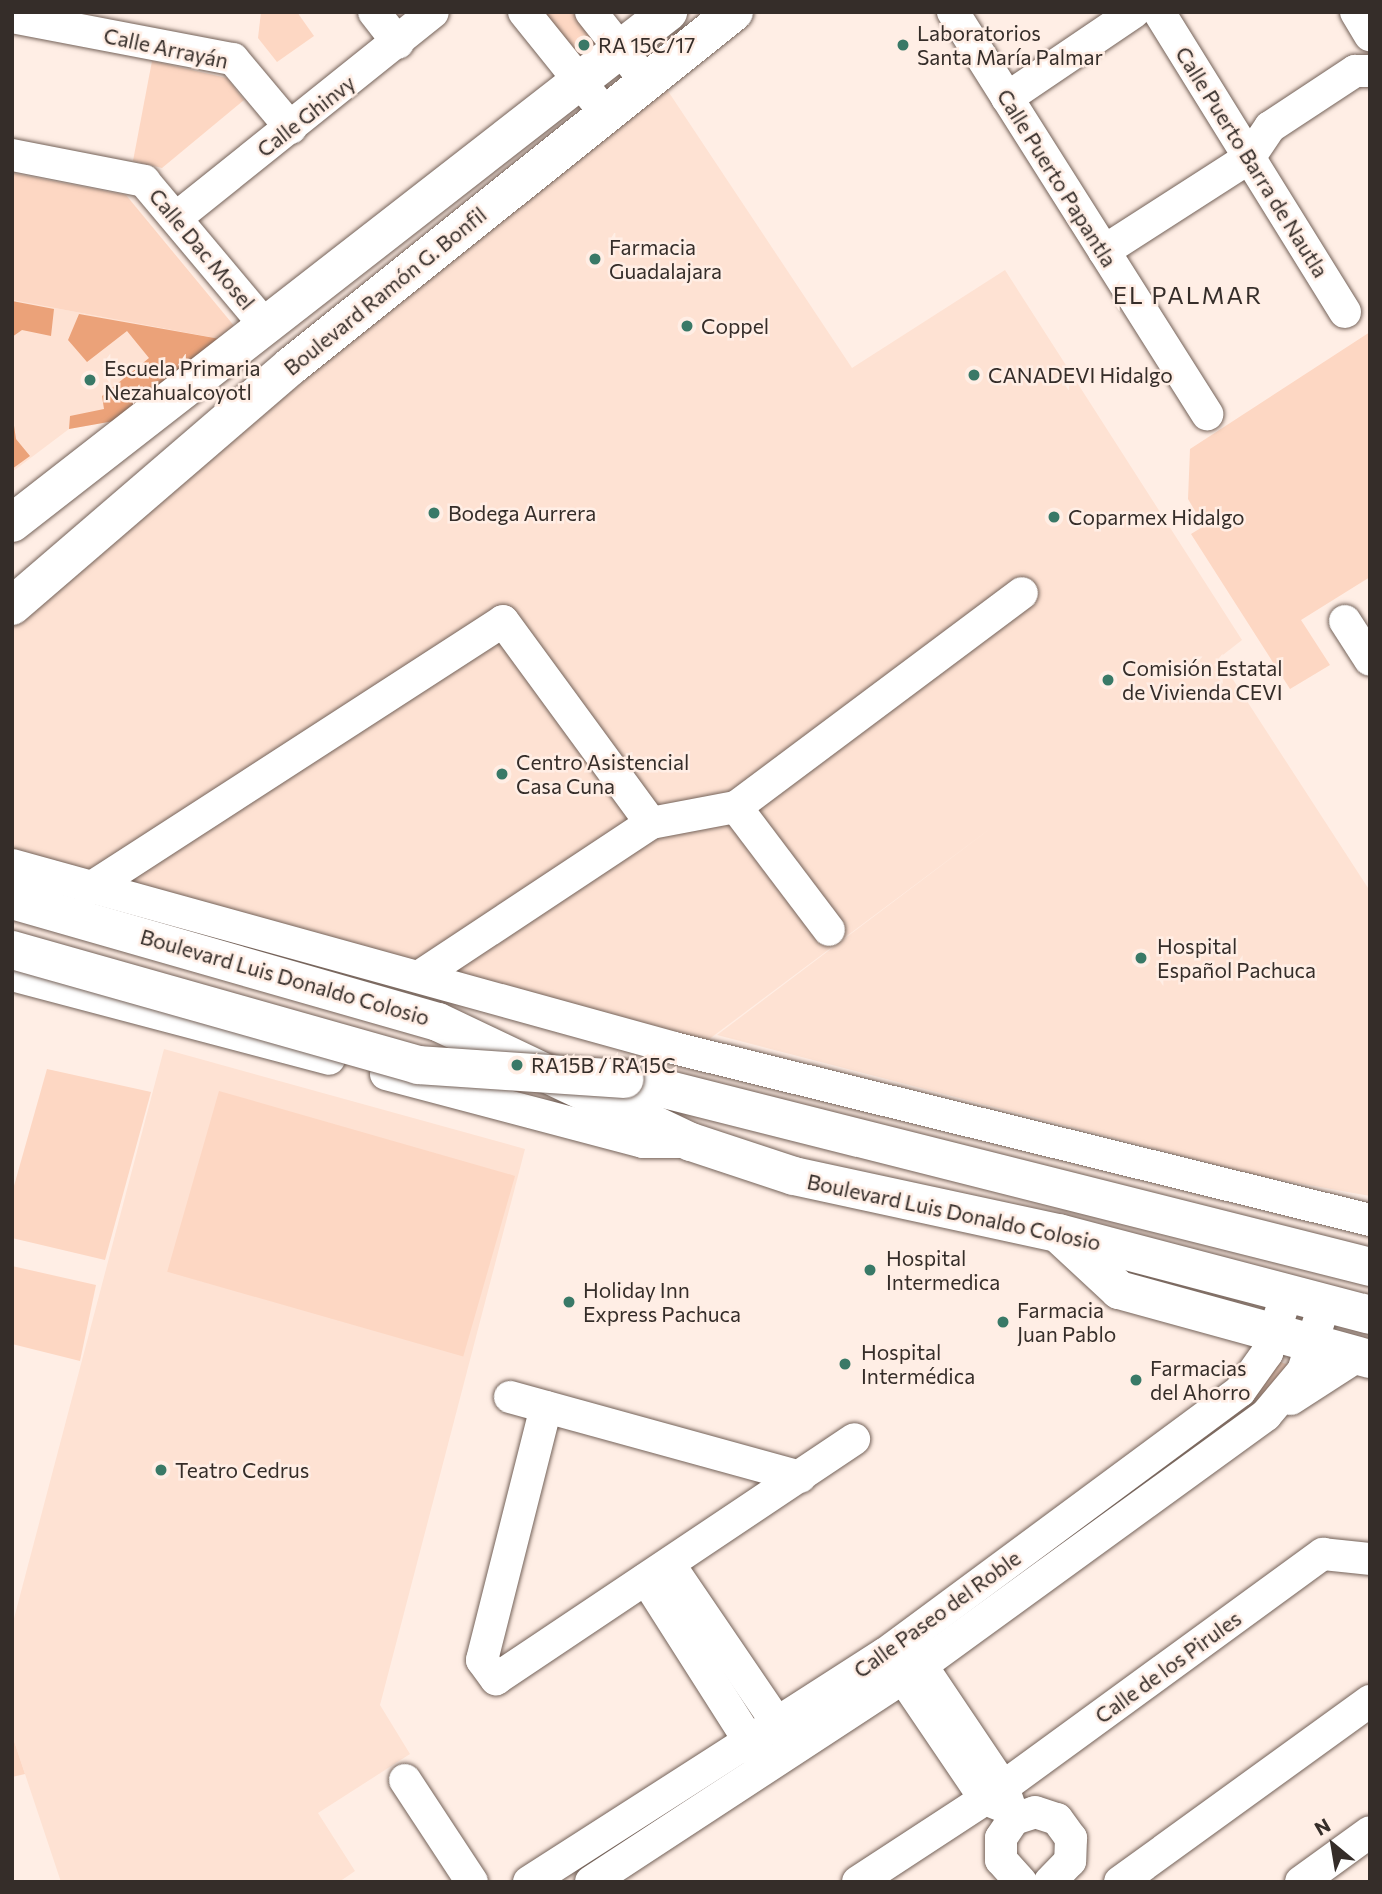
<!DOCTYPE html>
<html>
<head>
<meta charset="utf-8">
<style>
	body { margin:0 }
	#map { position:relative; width:1382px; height:1894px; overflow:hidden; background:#ffeee5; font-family:Commissioner,sans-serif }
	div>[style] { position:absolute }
	.built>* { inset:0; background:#fee2d3 }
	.green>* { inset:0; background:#fdd7c3; transform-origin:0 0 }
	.forest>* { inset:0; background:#eba279 }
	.roads { filter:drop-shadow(0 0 2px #746259) drop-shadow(0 0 2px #746259) }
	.minor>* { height:32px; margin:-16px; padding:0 16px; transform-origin:16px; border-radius:16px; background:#fff }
	.major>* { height:38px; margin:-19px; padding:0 19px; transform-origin:19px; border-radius:19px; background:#fff }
	.bridges { filter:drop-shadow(0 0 2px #746259) drop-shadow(0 0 2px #746259) }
	.major-bridge>* { height:38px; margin:-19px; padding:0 19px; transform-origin:19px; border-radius:19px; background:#fff }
	.dots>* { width:19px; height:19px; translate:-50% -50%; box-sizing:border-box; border:4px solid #ffeee5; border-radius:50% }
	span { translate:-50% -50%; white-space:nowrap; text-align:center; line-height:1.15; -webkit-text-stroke:5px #ffeee5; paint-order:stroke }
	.poi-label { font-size:21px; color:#352d29 }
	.left { translate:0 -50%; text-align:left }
	.street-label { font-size:21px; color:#352d29 }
	.quarter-label { font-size:24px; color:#352d29; letter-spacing:2px }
	.frame { position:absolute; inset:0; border:14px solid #352d29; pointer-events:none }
	.north { position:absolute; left:1298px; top:1810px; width:70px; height:70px; -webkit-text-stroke:5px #ffeee5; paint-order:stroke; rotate:330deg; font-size:19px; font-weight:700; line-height:28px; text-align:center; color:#352d29 }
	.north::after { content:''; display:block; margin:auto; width:24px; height:32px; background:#352d29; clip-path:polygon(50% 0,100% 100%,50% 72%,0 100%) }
</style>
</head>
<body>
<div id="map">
	<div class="built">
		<i style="clip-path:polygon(664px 85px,852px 368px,1005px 270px,1242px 640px,1219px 658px,1370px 891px,1370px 1196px,1264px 1177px,717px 1035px,995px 825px,700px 1046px,12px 878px,12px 598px)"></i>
		<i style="clip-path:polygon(12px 300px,220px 339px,114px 421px,69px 429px,12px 472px)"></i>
		<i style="clip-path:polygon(164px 1049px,525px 1149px,380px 1705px,410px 1754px,318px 1813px,355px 1871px,339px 1882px,61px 1882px,12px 1735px,12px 1626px)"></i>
	</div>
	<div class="green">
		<i style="clip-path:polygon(261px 12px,297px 12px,314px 36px,277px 62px,258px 38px)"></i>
		<i style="clip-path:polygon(540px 12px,572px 12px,597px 43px,578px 59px)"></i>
		<i style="clip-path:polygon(152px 61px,227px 78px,244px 100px,162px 168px,133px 161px)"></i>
		<i style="clip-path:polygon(12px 173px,126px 195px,235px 327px,220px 339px,12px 300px)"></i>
		<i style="clip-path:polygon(1370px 332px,1370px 577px,1301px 620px,1330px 665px,1290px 689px,1191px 534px,1204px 526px,1188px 499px,1190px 449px)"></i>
		<i style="clip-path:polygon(47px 1069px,151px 1092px,105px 1260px,12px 1238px,12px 1193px)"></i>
		<i style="left:219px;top:1091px;width:308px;height:188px;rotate:16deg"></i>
		<i style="clip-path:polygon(12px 1266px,96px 1285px,80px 1361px,12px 1344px)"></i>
		<i style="clip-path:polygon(1277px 1361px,1292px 1366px,1281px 1384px,1171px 1469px,1166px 1461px)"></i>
		<i style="clip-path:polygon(12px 1735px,25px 1774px,12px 1777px)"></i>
	</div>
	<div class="forest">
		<i style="clip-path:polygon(12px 301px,54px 309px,51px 336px,22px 330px,12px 337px)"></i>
		<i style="clip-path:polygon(79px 314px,220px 339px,114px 421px,69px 429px,70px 416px,104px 409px,102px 396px,149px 358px,127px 331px,87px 362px,68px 340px)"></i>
		<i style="clip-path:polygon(12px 412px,16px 439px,30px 456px,12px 469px)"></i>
	</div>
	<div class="roads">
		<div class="minor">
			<i style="left:374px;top:12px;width:39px;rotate:52deg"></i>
			<i style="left:524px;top:12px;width:131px;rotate:51.2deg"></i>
			<i style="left:591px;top:12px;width:73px;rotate:51.7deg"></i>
			<i style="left:953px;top:12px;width:476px;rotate:57.7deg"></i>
			<i style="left:1159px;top:12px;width:353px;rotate:58.2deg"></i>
			<i style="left:1356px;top:12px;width:27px;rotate:59deg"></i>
			<i style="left:12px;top:17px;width:225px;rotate:10.8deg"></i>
			<i style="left:233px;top:59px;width:90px;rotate:50deg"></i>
			<i style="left:1007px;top:98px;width:153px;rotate:-34.1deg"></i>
			<i style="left:12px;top:155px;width:135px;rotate:11.1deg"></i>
			<i style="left:144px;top:181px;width:187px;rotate:50deg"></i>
			<i style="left:176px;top:218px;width:329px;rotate:-38.7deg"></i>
			<i style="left:1104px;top:251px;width:172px;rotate:-32.7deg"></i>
			<i style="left:1249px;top:158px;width:37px;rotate:-56deg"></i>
			<i style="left:1270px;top:127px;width:102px;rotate:-33.4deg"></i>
			<i style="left:1355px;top:71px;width:15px"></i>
			<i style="left:1345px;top:621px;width:46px;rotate:57.3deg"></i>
			<i style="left:736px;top:807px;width:154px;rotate:52.9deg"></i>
			<i style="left:12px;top:865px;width:687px;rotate:15.45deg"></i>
			<i style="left:674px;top:1048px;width:717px;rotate:13.88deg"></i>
			<i style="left:89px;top:889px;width:493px;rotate:-32.9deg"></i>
			<i style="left:503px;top:621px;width:250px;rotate:53.8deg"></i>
			<i style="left:12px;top:975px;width:328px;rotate:14.8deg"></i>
			<i style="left:420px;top:976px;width:277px;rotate:-33.5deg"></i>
			<i style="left:651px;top:823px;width:86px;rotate:-10.7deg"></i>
			<i style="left:736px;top:807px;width:357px;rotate:-36.8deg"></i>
			<i style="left:386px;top:1074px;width:266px;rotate:14.8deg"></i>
			<i style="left:643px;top:1142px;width:46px"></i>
			<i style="left:510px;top:1397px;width:301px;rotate:15.4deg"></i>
			<i style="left:1291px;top:1399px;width:81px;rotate:-32.9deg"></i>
			<i style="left:546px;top:1407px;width:261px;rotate:104.2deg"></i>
			<i style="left:482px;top:1660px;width:24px;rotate:54deg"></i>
			<i style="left:496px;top:1679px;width:431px;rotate:-33.8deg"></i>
			<i style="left:669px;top:1564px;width:215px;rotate:55.8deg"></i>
			<i style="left:646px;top:1579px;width:216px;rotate:57.5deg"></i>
			<i style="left:909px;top:1647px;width:169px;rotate:56.1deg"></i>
			<i style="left:1003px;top:1787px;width:34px;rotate:71deg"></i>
			<i style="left:891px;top:1660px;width:168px;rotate:55.9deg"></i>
			<i style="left:985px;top:1799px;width:22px;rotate:22deg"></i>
			<i style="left:405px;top:1780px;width:122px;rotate:56.7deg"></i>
			<i style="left:529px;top:1882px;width:424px;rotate:-32.7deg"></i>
			<i style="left:886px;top:1653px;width:440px;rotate:-36.5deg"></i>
			<i style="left:1240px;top:1391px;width:47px;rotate:-54.6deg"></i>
			<i style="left:1267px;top:1353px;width:65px;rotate:-71.3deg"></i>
			<i style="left:591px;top:1882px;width:396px;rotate:-33.2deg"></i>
			<i style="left:922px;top:1665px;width:425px;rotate:-36deg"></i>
			<i style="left:1266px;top:1415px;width:57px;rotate:-49.9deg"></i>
			<i style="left:1303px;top:1371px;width:72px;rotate:-72.3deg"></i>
			<i style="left:858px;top:1882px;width:173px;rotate:-33.2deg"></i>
			<i style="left:1003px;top:1787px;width:396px;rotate:-36.1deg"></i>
			<i style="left:1323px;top:1554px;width:47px;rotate:6.1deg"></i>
			<i style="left:1021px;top:1882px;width:30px;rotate:-132deg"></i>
			<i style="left:1001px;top:1860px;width:22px;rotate:-90deg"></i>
			<i style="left:1001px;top:1838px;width:23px;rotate:-56deg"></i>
			<i style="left:1014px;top:1819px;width:22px;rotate:-18deg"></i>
			<i style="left:1035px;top:1812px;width:23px;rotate:18deg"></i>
			<i style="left:1057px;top:1819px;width:24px;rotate:54deg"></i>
			<i style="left:1071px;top:1838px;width:23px;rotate:92deg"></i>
			<i style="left:1070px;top:1861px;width:29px;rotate:134deg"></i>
			<i style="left:1120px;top:1882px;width:309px;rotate:-35.9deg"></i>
			<i style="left:1301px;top:1882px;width:85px;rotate:-35.9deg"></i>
		</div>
		<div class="major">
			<i style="left:12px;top:523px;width:832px;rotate:-37.92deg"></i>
			<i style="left:12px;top:606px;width:368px;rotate:-40.7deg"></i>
			<i style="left:291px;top:366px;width:567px;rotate:-38.63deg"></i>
			<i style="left:12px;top:900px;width:443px;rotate:16deg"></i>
			<i style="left:438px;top:1022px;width:280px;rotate:25.4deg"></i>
			<i style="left:691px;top:1142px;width:108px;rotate:18.3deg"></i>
			<i style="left:794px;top:1176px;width:270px;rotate:12.2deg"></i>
			<i style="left:1058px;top:1233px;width:323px;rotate:14.7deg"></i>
			<i style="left:625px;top:1079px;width:768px;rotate:14.16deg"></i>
			<i style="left:1062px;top:1237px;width:78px;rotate:42.9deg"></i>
			<i style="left:1119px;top:1290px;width:260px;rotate:15.4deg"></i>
		</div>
	</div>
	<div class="bridges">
		<div class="major-bridge">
			<i style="left:12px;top:950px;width:422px;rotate:15.8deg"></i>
			<i style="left:418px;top:1065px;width:207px;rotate:3.9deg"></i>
		</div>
	</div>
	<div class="dots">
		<i style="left:584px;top:45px;background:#397967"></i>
		<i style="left:903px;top:45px;background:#397967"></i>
		<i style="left:595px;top:259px;background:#397967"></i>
		<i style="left:687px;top:326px;background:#397967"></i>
		<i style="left:974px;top:375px;background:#397967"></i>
		<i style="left:90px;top:380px;background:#397967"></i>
		<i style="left:434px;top:513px;background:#397967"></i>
		<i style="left:1054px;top:517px;background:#397967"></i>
		<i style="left:1108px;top:680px;background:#397967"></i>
		<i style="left:502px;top:774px;background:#397967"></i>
		<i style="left:1141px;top:958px;background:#397967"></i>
		<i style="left:517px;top:1065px;background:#397967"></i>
		<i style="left:870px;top:1270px;background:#397967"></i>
		<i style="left:569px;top:1302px;background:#397967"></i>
		<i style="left:1003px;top:1322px;background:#397967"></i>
		<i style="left:845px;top:1364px;background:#397967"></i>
		<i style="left:1136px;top:1380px;background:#397967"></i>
		<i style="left:161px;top:1470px;background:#397967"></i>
	</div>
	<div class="poi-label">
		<span class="left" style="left:917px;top:45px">Laboratorios<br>Santa María Palmar</span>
		<span class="left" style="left:598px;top:45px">RA 15C/17</span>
		<span class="left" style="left:609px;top:259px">Farmacia<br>Guadalajara</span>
		<span class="left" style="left:701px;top:326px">Coppel</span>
		<span class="left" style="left:104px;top:380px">Escuela Primaria<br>Nezahualcoyotl</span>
		<span class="left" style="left:988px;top:375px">CANADEVI Hidalgo</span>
		<span class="left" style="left:448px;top:513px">Bodega Aurrera</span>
		<span class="left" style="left:1068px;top:517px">Coparmex Hidalgo</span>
		<span class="left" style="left:1122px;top:680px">Comisión Estatal<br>de Vivienda CEVI</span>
		<span class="left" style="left:516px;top:774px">Centro Asistencial<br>Casa Cuna</span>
		<span class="left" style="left:1157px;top:958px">Hospital<br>Español Pachuca</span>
		<span class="left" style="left:531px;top:1065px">RA15B / RA15C</span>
		<span class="left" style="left:886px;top:1270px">Hospital<br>Intermedica</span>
		<span class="left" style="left:583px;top:1302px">Holiday Inn<br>Express Pachuca</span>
		<span class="left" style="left:1017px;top:1322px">Farmacia<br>Juan Pablo</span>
		<span class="left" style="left:861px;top:1364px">Hospital<br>Intermédica</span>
		<span class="left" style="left:1150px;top:1380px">Farmacias<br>del Ahorro</span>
		<span class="left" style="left:175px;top:1470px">Teatro Cedrus</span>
	</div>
	<div class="street-label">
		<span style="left:166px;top:48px;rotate:12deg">Calle Arrayán</span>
		<span style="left:306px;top:116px;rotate:-38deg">Calle Ghinvy</span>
		<span style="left:1252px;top:162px;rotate:58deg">Calle Puerto Barra de Nautla</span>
		<span style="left:1057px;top:178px;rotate:58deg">Calle Puerto Papantla</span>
		<span style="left:202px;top:249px;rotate:50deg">Calle Dac Mosel</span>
		<span style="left:385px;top:291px;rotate:-39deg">Boulevard Ramón G. Bonfil</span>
		<span style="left:285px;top:977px;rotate:16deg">Boulevard Luis Donaldo Colosio</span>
		<span style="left:954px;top:1212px;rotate:12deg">Boulevard Luis Donaldo Colosio</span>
		<span style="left:937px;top:1614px;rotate:-36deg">Calle Paseo del Roble</span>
		<span style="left:1168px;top:1667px;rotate:-36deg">Calle de los Pirules</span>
	</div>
	<div class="quarter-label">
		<span style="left:1188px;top:295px">EL PALMAR</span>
	</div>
	<div class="frame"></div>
	<div class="north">N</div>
</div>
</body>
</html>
